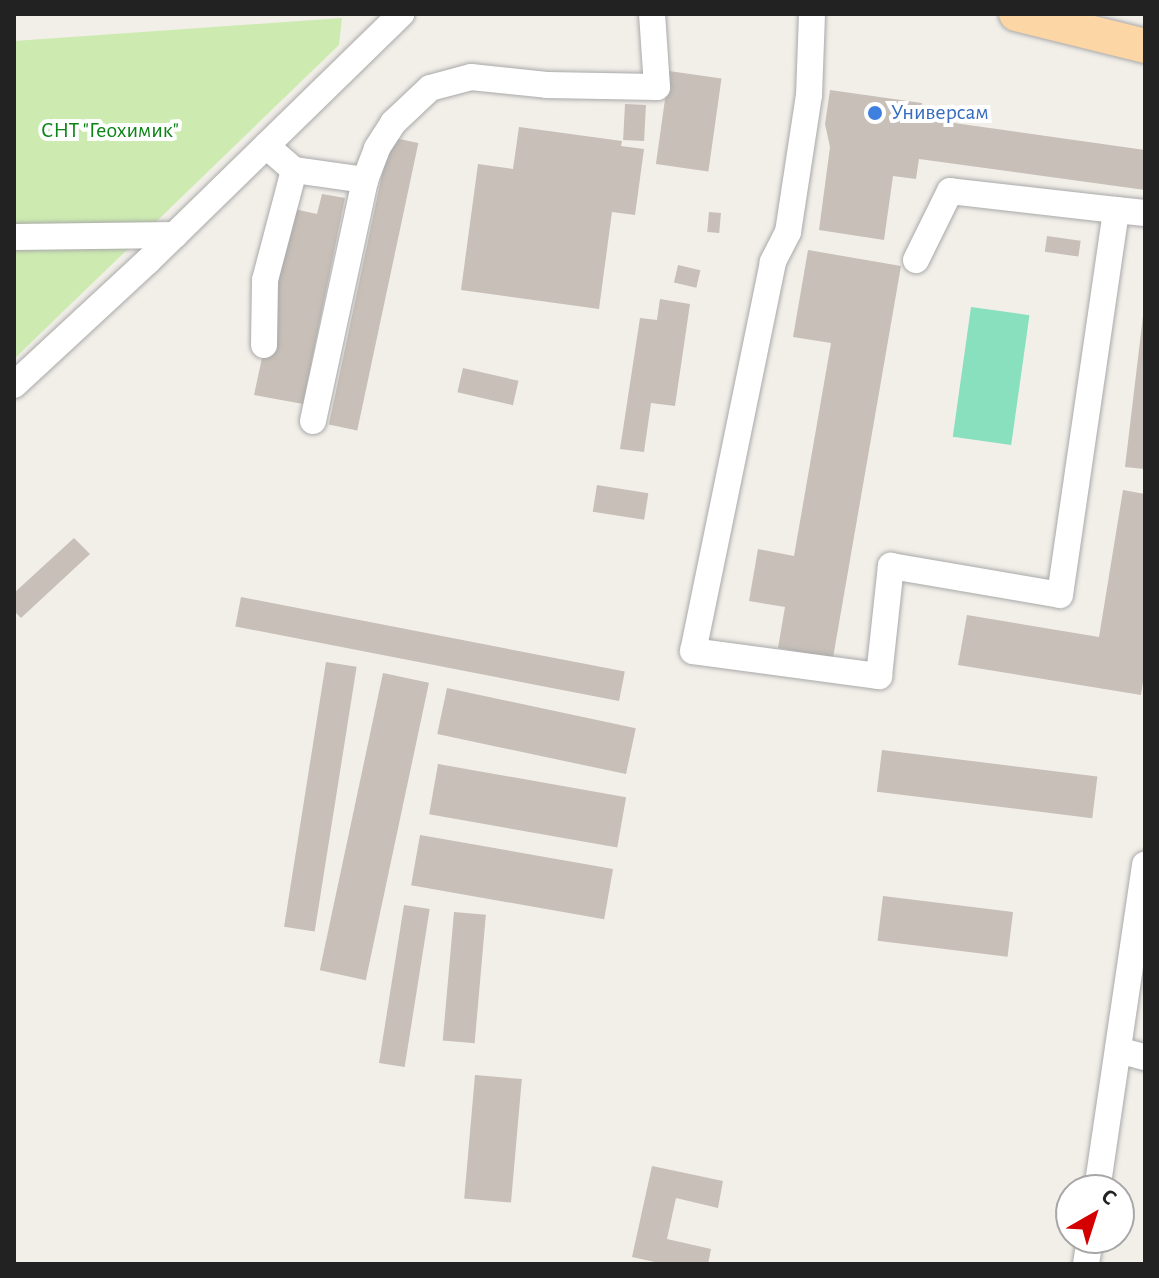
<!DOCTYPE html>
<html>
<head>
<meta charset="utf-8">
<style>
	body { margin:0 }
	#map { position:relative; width:1159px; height:1278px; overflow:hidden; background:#f2efe9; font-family:"Alegreya Sans",sans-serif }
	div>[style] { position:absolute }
	.grass>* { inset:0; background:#cdebb0 }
	.pitch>* { inset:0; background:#88e0be; transform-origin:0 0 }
	.building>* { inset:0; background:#c7bfb8; transform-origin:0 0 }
	.roads { filter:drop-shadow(0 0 2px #a9a9a9) drop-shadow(0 0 2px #a9a9a9) }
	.minor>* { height:26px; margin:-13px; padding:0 13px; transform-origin:13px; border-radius:13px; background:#fff }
	.major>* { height:34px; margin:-17px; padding:0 17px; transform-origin:17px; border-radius:17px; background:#fcd6a4 }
	.dots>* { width:22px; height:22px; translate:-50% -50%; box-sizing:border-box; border:4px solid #fff; border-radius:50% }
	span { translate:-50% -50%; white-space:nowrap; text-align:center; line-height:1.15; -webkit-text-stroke:8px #fff; paint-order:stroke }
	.shop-label { font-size:22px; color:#366cbe }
	.left { translate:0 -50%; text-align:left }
	.park-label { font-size:22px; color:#0c8416 }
	.frame { position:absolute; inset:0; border:16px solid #222; pointer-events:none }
	.north { position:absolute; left:1055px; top:1174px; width:80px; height:80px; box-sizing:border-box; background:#fff; border:2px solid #a7a7a7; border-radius:50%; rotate:39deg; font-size:22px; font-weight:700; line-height:32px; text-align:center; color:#222 }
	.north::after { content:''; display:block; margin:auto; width:28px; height:36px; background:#d40000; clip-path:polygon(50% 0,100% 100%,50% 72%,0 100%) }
</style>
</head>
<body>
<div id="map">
	<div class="grass">
		<i style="clip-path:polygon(342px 18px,339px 45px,14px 359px,14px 41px)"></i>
	</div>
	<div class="pitch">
		<i style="left:971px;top:307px;width:59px;height:131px;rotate:8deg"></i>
	</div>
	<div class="building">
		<i style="left:669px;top:71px;width:53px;height:94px;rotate:8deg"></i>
		<i style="clip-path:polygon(830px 90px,922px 103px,919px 118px,1145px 150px,1145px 190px,919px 159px,916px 179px,893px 176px,884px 240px,819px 230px,830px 147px,825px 124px)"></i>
		<i style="left:625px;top:104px;width:21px;height:36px;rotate:3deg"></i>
		<i style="clip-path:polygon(519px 127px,622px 141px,621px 146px,644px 149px,635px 215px,612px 212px,599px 309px,461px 290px,478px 164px,513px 169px)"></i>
		<i style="left:390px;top:137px;width:29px;height:294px;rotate:12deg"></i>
		<i style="clip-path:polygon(322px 194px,345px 198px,303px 404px,254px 395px,294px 209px,317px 214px)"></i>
		<i style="left:709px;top:212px;width:12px;height:20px;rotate:5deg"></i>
		<i style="left:1047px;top:236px;width:34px;height:16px;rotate:8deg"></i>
		<i style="clip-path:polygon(808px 250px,901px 266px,833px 658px,778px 648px,785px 607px,749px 601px,758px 549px,794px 556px,831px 343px,793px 337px)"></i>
		<i style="left:678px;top:265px;width:23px;height:18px;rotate:13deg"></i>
		<i style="clip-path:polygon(660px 299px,690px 304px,675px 406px,651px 403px,644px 452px,620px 449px,640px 318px,657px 320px)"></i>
		<i style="clip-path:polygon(1143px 316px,1145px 316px,1145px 469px,1125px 467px)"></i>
		<i style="left:463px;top:368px;width:57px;height:25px;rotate:13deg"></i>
		<i style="left:597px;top:485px;width:52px;height:27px;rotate:9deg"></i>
		<i style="clip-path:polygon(1123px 490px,1145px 494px,1145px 669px,1141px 695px,958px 665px,967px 615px,1099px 637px)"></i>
		<i style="clip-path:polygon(74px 538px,90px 554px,21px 618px,14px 611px,14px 593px)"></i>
		<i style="left:241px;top:597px;width:391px;height:30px;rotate:11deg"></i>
		<i style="left:326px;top:662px;width:31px;height:268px;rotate:9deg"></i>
		<i style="left:383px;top:673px;width:47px;height:304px;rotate:12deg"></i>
		<i style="left:447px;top:688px;width:193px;height:47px;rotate:12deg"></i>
		<i style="left:882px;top:750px;width:217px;height:42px;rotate:7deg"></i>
		<i style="left:438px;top:764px;width:191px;height:51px;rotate:10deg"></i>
		<i style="left:420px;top:835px;width:196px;height:51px;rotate:10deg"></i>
		<i style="left:883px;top:896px;width:131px;height:45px;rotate:7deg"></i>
		<i style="left:404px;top:905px;width:26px;height:160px;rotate:9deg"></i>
		<i style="left:454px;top:912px;width:32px;height:129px;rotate:5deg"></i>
		<i style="left:475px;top:1075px;width:47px;height:124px;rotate:5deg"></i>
		<i style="clip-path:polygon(652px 1166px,723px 1181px,718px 1208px,676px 1198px,667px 1239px,711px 1249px,708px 1264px,664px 1264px,632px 1257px)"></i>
	</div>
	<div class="roads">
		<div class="minor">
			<i style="left:812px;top:14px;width:81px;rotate:92.1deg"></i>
			<i style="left:809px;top:95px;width:139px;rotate:98.7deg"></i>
			<i style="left:788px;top:232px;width:34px;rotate:117deg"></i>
			<i style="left:773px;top:262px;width:397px;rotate:101.6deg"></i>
			<i style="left:693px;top:651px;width:188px;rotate:7.7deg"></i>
			<i style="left:879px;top:676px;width:111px;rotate:-83.8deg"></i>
			<i style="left:891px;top:566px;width:171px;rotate:9.7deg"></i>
			<i style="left:1060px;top:595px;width:389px;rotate:-81.7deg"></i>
			<i style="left:1116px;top:210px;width:167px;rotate:-173.5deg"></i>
			<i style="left:950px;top:191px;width:77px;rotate:116.2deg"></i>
			<i style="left:294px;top:170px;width:72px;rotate:8deg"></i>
			<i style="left:1116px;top:210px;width:29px;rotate:6deg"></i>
			<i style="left:14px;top:237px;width:161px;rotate:-0.7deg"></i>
			<i style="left:264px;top:345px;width:65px;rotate:-89.1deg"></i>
			<i style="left:265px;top:280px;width:114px;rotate:-75.2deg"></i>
			<i style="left:294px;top:170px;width:37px;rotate:-139deg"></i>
			<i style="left:14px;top:385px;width:183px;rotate:-42.8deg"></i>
			<i style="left:148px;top:261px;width:354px;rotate:-44.3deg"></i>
			<i style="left:313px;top:421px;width:247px;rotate:-77.8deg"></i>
			<i style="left:365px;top:180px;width:34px;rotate:-69deg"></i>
			<i style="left:377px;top:148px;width:30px;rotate:-57deg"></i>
			<i style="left:393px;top:123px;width:51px;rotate:-43.4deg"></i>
			<i style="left:430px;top:88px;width:42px;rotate:-15deg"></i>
			<i style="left:471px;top:77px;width:76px;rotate:6deg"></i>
			<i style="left:547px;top:85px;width:110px;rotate:1deg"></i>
			<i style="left:657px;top:87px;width:73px;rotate:-93.9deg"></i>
			<i style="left:1118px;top:1050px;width:28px;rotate:15deg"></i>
			<i style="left:1097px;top:1190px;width:329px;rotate:-81.6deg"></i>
			<i style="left:1086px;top:1264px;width:26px;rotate:-81deg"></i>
		</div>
		<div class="major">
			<i style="left:1016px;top:14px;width:133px;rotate:13.9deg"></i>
		</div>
	</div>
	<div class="dots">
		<i style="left:875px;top:113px;background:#3f7fe0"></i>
	</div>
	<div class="shop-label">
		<span class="left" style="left:891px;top:113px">Универсам</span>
	</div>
	<div class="park-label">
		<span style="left:110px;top:131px">СНТ "Геохимик"</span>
	</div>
	<div class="frame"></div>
	<div class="north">С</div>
</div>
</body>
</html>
